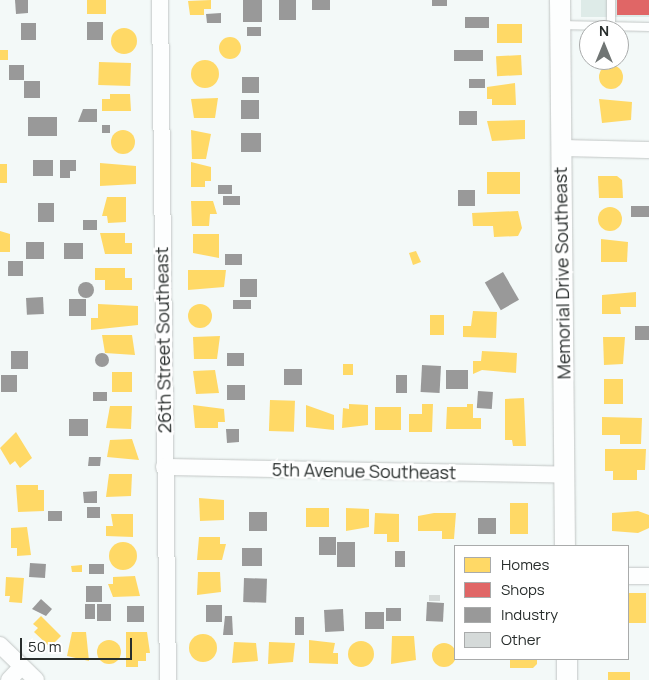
<!DOCTYPE html>
<html>
<head>
<meta charset="utf-8">
<style>
	body { margin:0 }
	#map { position:relative; width:649px; height:680px; overflow:hidden; background:#f3f9f8; font-family:Manrope,sans-serif }
	div>[style] { position:absolute }
	.built>* { inset:0; background:#deebe8; transform-origin:0 0 }
	.homes>* { inset:0; background:#ffd966; transform-origin:0 0 }
	.round { border-radius:50% }
	.shops>* { inset:0; background:#e06666; transform-origin:0 0 }
	.industry>* { inset:0; background:#999; transform-origin:0 0 }
	.building>* { inset:0; background:#d5dad9; transform-origin:0 0 }
	.roads { filter:drop-shadow(0 0 1px #c2c6c5) drop-shadow(0 0 1px #c2c6c5) }
	.service>* { height:8px; margin:-4px; padding:0 4px; transform-origin:4px; border-radius:4px; background:#fdfefe }
	.minor>* { height:16px; margin:-8px; padding:0 8px; transform-origin:8px; border-radius:8px; background:#fdfefe }
	.tertiary>* { height:20px; margin:-10px; padding:0 10px; transform-origin:10px; border-radius:10px; background:#fdfefe }
	span { translate:-50% -50%; white-space:nowrap; text-align:center; line-height:1.15; -webkit-text-stroke:5px #fff; paint-order:stroke }
	.street-label { font-size:18px; color:#292e2d }
	.legend { position:absolute; left:454px; top:545px; width:175px; height:115px; box-sizing:border-box; background:#fff; border:1px solid #a9abab; margin:0; padding:6px 9px; list-style:none; font-size:15px; color:#292e2d }
	.legend li { display:flex; align-items:center; gap:10px; height:25px }
	.legend b { width:25px; border:1px solid #a9abab }
	.north { position:absolute; left:579px; top:20px; width:50px; height:50px; box-sizing:border-box; background:#fff; border:1px solid #a9abab; border-radius:50%; rotate:0deg; font-size:14px; font-weight:700; line-height:20px; text-align:center; color:#292e2d }
	.north::after { content:''; display:block; margin:auto; width:18px; height:22px; background:#707574; clip-path:polygon(50% 0,100% 100%,50% 72%,0 100%) }
	.scale { position:absolute; left:20px; top:638px; width:112px; height:22px; box-sizing:border-box; border:2px solid #292e2d; border-top:0; padding-left:6px; font-size:15px; line-height:18px; white-space:nowrap; color:#292e2d; -webkit-text-stroke:4px #fff; paint-order:stroke }
</style>
</head>
<body>
<div id="map">
	<div class="built">
		<i style="left:581px;top:0;width:68px;height:17px"></i>
	</div>
	<div class="homes">
		<i style="left:87px;top:0;width:19px;height:14px"></i>
		<i style="clip-path:polygon(211px 0,211px 9px,204px 9px,204px 15px,190px 15px,188px 1px)"></i>
		<i style="left:497px;top:24px;width:25px;height:19px"></i>
		<i class="round" style="left:111px;top:28px;width:26px;height:26px"></i>
		<i class="round" style="left:219px;top:37px;width:22px;height:22px"></i>
		<i style="left:0;top:50px;width:8px;height:10px"></i>
		<i style="left:521px;top:55px;width:20px;height:25px;rotate:87deg"></i>
		<i class="round" style="left:191px;top:60px;width:28px;height:28px"></i>
		<i style="left:99px;top:62px;width:32px;height:23px;rotate:2deg"></i>
		<i class="round" style="left:599px;top:65px;width:24px;height:24px"></i>
		<i style="clip-path:polygon(515px 83px,516px 105px,492px 105px,492px 99px,487px 99px,487px 87px)"></i>
		<i style="clip-path:polygon(110px 94px,130px 94px,131px 111px,102px 111px,102px 99px,110px 99px)"></i>
		<i style="clip-path:polygon(218px 98px,215px 118px,194px 118px,191px 99px)"></i>
		<i style="clip-path:polygon(599px 99px,632px 102px,631px 120px,602px 123px)"></i>
		<i style="clip-path:polygon(525px 120px,525px 139px,492px 141px,487px 121px)"></i>
		<i style="clip-path:polygon(191px 130px,211px 134px,206px 159px,192px 159px)"></i>
		<i class="round" style="left:111px;top:130px;width:24px;height:24px"></i>
		<i style="clip-path:polygon(191px 162px,211px 167px,211px 181px,205px 181px,205px 187px,191px 187px)"></i>
		<i style="clip-path:polygon(100px 163px,136px 166px,136px 184px,100px 186px)"></i>
		<i style="left:0;top:164px;width:7px;height:19px"></i>
		<i style="left:520px;top:172px;width:22px;height:33px;rotate:90deg"></i>
		<i style="clip-path:polygon(598px 176px,617px 176px,622px 180px,623px 198px,599px 198px)"></i>
		<i style="clip-path:polygon(107px 197px,126px 197px,126px 222px,108px 223px,107px 216px,102px 216px)"></i>
		<i style="clip-path:polygon(191px 201px,213px 201px,217px 214px,210px 214px,209px 226px,192px 226px)"></i>
		<i class="round" style="left:598px;top:207px;width:24px;height:24px"></i>
		<i style="clip-path:polygon(518px 211px,522px 228px,518px 236px,494px 237px,493px 226px,473px 226px,472px 213px)"></i>
		<i style="clip-path:polygon(0 231px,10px 234px,10px 252px,0 252px)"></i>
		<i style="clip-path:polygon(100px 233px,125px 233px,125px 243px,132px 243px,132px 254px,105px 254px)"></i>
		<i style="clip-path:polygon(193px 234px,219px 234px,219px 258px,193px 253px)"></i>
		<i style="clip-path:polygon(601px 239px,628px 242px,627px 262px,601px 262px)"></i>
		<i style="clip-path:polygon(416px 251px,421px 262px,413px 265px,409px 253px)"></i>
		<i style="clip-path:polygon(95px 268px,125px 268px,125px 278px,132px 278px,132px 290px,105px 290px,105px 280px,95px 280px)"></i>
		<i style="clip-path:polygon(188px 270px,226px 270px,224px 287px,188px 290px)"></i>
		<i style="clip-path:polygon(636px 292px,636px 307px,620px 307px,621px 314px,602px 314px,602px 295px)"></i>
		<i class="round" style="left:188px;top:304px;width:24px;height:24px"></i>
		<i style="clip-path:polygon(98px 304px,138px 306px,138px 325px,91px 330px,91px 318px,98px 318px)"></i>
		<i style="clip-path:polygon(473px 311px,497px 312px,496px 338px,463px 337px,463px 326px,471px 326px)"></i>
		<i style="left:430px;top:315px;width:14px;height:20px"></i>
		<i style="clip-path:polygon(102px 335px,132px 335px,135px 355px,105px 353px)"></i>
		<i style="clip-path:polygon(220px 336px,217px 359px,194px 359px,193px 337px)"></i>
		<i style="clip-path:polygon(603px 337px,625px 337px,623px 364px,604px 365px)"></i>
		<i style="clip-path:polygon(482px 351px,517px 353px,516px 373px,482px 370px,473px 374px,473px 361px,481px 361px)"></i>
		<i style="left:343px;top:364px;width:10px;height:11px"></i>
		<i style="clip-path:polygon(215px 370px,219px 393px,196px 394px,193px 371px)"></i>
		<i style="left:112px;top:372px;width:20px;height:20px"></i>
		<i style="left:604px;top:379px;width:19px;height:25px"></i>
		<i style="clip-path:polygon(524px 398px,526px 446px,513px 446px,512px 440px,505px 440px,505px 399px)"></i>
		<i style="left:270px;top:400px;width:25px;height:31px;rotate:2deg"></i>
		<i style="clip-path:polygon(349px 404px,368px 405px,368px 425px,342px 428px,343px 408px,349px 409px)"></i>
		<i style="clip-path:polygon(422px 404px,433px 404px,432px 432px,409px 432px,409px 414px,422px 414px)"></i>
		<i style="clip-path:polygon(467px 404px,473px 404px,473px 418px,481px 418px,481px 429px,446px 429px,447px 407px,467px 407px)"></i>
		<i style="clip-path:polygon(193px 405px,224px 409px,225px 422px,218px 422px,218px 428px,195px 428px)"></i>
		<i style="clip-path:polygon(306px 405px,334px 415px,334px 430px,306px 427px)"></i>
		<i style="clip-path:polygon(110px 406px,132px 406px,131px 429px,106px 428px)"></i>
		<i style="left:375px;top:407px;width:26px;height:23px"></i>
		<i style="clip-path:polygon(602px 417px,642px 418px,641px 444px,620px 444px,620px 435px,602px 435px)"></i>
		<i style="clip-path:polygon(16px 432px,32px 458px,20px 468px,15px 461px,10px 465px,0 448px)"></i>
		<i style="clip-path:polygon(132px 439px,139px 460px,107px 457px,110px 440px)"></i>
		<i style="clip-path:polygon(605px 449px,646px 449px,645px 470px,637px 470px,637px 480px,613px 480px,613px 471px,605px 471px)"></i>
		<i style="clip-path:polygon(109px 474px,132px 474px,131px 496px,106px 497px)"></i>
		<i style="clip-path:polygon(16px 485px,38px 485px,38px 490px,44px 490px,44px 511px,18px 512px)"></i>
		<i style="clip-path:polygon(199px 498px,224px 500px,224px 520px,200px 521px)"></i>
		<i style="left:510px;top:503px;width:18px;height:31px"></i>
		<i style="left:306px;top:508px;width:23px;height:19px"></i>
		<i style="clip-path:polygon(346px 508px,369px 509px,369px 527px,346px 531px)"></i>
		<i style="clip-path:polygon(638px 511px,649px 515px,649px 528px,638px 533px,612px 531px,612px 513px)"></i>
		<i style="clip-path:polygon(375px 513px,399px 514px,399px 542px,387px 542px,387px 534px,374px 534px)"></i>
		<i style="clip-path:polygon(434px 513px,456px 513px,454px 539px,442px 539px,442px 531px,418px 531px,418px 516px)"></i>
		<i style="clip-path:polygon(111px 514px,133px 514px,133px 537px,106px 536px,106px 526px,113px 526px)"></i>
		<i style="clip-path:polygon(27px 527px,31px 555px,17px 556px,17px 548px,11px 548px,11px 528px)"></i>
		<i style="clip-path:polygon(199px 537px,220px 537px,220px 544px,226px 544px,222px 560px,197px 560px)"></i>
		<i class="round" style="left:109px;top:542px;width:28px;height:28px"></i>
		<i style="clip-path:polygon(82px 565px,82px 572px,72px 572px,71px 566px)"></i>
		<i style="clip-path:polygon(198px 572px,220px 572px,221px 592px,197px 595px)"></i>
		<i style="clip-path:polygon(135px 576px,140px 596px,113px 597px,108px 584px,113px 584px,113px 577px)"></i>
		<i style="clip-path:polygon(6px 577px,24px 578px,22px 603px,9px 602px,10px 596px,5px 596px)"></i>
		<i style="left:628px;top:593px;width:18px;height:30px"></i>
		<i style="clip-path:polygon(41px 616px,61px 636px,50px 647px,34px 632px,38px 628px,33px 624px)"></i>
		<i style="clip-path:polygon(72px 632px,86px 632px,89px 661px,67px 656px)"></i>
		<i style="clip-path:polygon(126px 632px,147px 632px,150px 653px,146px 653px,146px 661px,138px 661px,138px 667px,126px 667px)"></i>
		<i class="round" style="left:189px;top:634px;width:28px;height:28px"></i>
		<i style="clip-path:polygon(392px 636px,414px 636px,416px 660px,391px 664px)"></i>
		<i class="round" style="left:97px;top:640px;width:24px;height:24px"></i>
		<i style="clip-path:polygon(309px 640px,335px 643px,333px 653px,338px 653px,338px 664px,309px 663px)"></i>
		<i class="round" style="left:348px;top:641px;width:26px;height:26px"></i>
		<i style="clip-path:polygon(234px 642px,256px 643px,258px 661px,232px 663px)"></i>
		<i style="clip-path:polygon(269px 642px,295px 643px,293px 662px,268px 664px)"></i>
		<i class="round" style="left:432px;top:643px;width:24px;height:24px"></i>
		<i style="clip-path:polygon(510px 659px,537px 659px,537px 664px,533px 668px,510px 668px)"></i>
		<i style="left:608px;top:672px;width:22px;height:8px"></i>
	</div>
	<div class="shops">
		<i style="left:617px;top:0;width:32px;height:15px"></i>
	</div>
	<div class="industry">
		<i style="clip-path:polygon(15px 0,28px 0,28px 13px,16px 14px)"></i>
		<i style="left:243px;top:0;width:19px;height:22px"></i>
		<i style="left:279px;top:0;width:17px;height:20px"></i>
		<i style="left:312px;top:0;width:18px;height:10px"></i>
		<i style="left:432px;top:0;width:15px;height:6px"></i>
		<i style="clip-path:polygon(221px 13px,221px 23px,207px 23px,206px 14px)"></i>
		<i style="left:489px;top:17px;width:11px;height:24px;rotate:90deg"></i>
		<i style="left:87px;top:22px;width:16px;height:18px"></i>
		<i style="left:21px;top:23px;width:15px;height:17px"></i>
		<i style="left:247px;top:27px;width:14px;height:9px"></i>
		<i style="left:454px;top:50px;width:29px;height:11px"></i>
		<i style="left:9px;top:65px;width:15px;height:15px"></i>
		<i style="left:242px;top:77px;width:17px;height:16px"></i>
		<i style="left:469px;top:79px;width:16px;height:9px"></i>
		<i style="left:40px;top:81px;width:17px;height:16px;rotate:90deg"></i>
		<i style="left:241px;top:100px;width:18px;height:19px"></i>
		<i style="clip-path:polygon(83px 109px,97px 109px,97px 122px,78px 122px)"></i>
		<i style="left:459px;top:111px;width:18px;height:14px"></i>
		<i style="left:28px;top:117px;width:29px;height:19px"></i>
		<i style="left:102px;top:125px;width:8px;height:8px"></i>
		<i style="left:261px;top:133px;width:19px;height:20px;rotate:90deg"></i>
		<i style="left:33px;top:160px;width:20px;height:16px"></i>
		<i style="clip-path:polygon(60px 160px,76px 160px,76px 171px,70px 171px,70px 178px,60px 178px)"></i>
		<i style="left:218px;top:185px;width:14px;height:9px"></i>
		<i style="left:475px;top:190px;width:16px;height:17px;rotate:90deg"></i>
		<i style="left:223px;top:196px;width:17px;height:9px"></i>
		<i style="left:38px;top:203px;width:16px;height:19px"></i>
		<i style="left:631px;top:206px;width:18px;height:11px"></i>
		<i style="left:83px;top:220px;width:14px;height:10px"></i>
		<i style="left:26px;top:242px;width:18px;height:17px"></i>
		<i style="left:83px;top:243px;width:16px;height:19px;rotate:90deg"></i>
		<i style="left:225px;top:254px;width:17px;height:11px"></i>
		<i style="left:8px;top:261px;width:15px;height:15px"></i>
		<i style="left:503px;top:272px;width:32px;height:21px;rotate:60deg"></i>
		<i style="left:240px;top:279px;width:17px;height:18px"></i>
		<i class="round" style="left:78px;top:282px;width:16px;height:16px"></i>
		<i style="left:43px;top:297px;width:17px;height:17px;rotate:87deg"></i>
		<i style="left:69px;top:299px;width:17px;height:17px"></i>
		<i style="left:233px;top:300px;width:18px;height:9px"></i>
		<i style="left:635px;top:326px;width:14px;height:14px"></i>
		<i style="left:11px;top:351px;width:17px;height:18px"></i>
		<i style="left:244px;top:353px;width:13px;height:17px;rotate:90deg"></i>
		<i class="round" style="left:95px;top:353px;width:14px;height:14px"></i>
		<i style="left:422px;top:365px;width:19px;height:27px;rotate:3deg"></i>
		<i style="left:284px;top:369px;width:18px;height:16px"></i>
		<i style="left:446px;top:370px;width:22px;height:19px"></i>
		<i style="left:1px;top:375px;width:16px;height:17px"></i>
		<i style="left:396px;top:375px;width:11px;height:18px"></i>
		<i style="left:227px;top:385px;width:18px;height:15px"></i>
		<i style="left:478px;top:391px;width:15px;height:17px;rotate:4deg"></i>
		<i style="left:93px;top:392px;width:14px;height:9px"></i>
		<i style="left:69px;top:419px;width:19px;height:17px"></i>
		<i style="clip-path:polygon(226px 429px,239px 429px,239px 442px,227px 443px)"></i>
		<i style="clip-path:polygon(89px 457px,101px 457px,100px 466px,88px 466px)"></i>
		<i style="clip-path:polygon(97px 491px,97px 503px,84px 503px,83px 492px)"></i>
		<i style="left:87px;top:507px;width:13px;height:11px"></i>
		<i style="left:62px;top:511px;width:10px;height:14px;rotate:90deg"></i>
		<i style="left:267px;top:512px;width:19px;height:18px;rotate:90deg"></i>
		<i style="left:478px;top:518px;width:18px;height:16px"></i>
		<i style="left:319px;top:537px;width:17px;height:18px"></i>
		<i style="left:337px;top:542px;width:18px;height:25px"></i>
		<i style="left:242px;top:548px;width:20px;height:18px"></i>
		<i style="left:395px;top:551px;width:10px;height:16px"></i>
		<i style="left:30px;top:563px;width:16px;height:14px;rotate:4deg"></i>
		<i style="left:89px;top:564px;width:15px;height:10px"></i>
		<i style="left:244px;top:578px;width:23px;height:24px;rotate:2deg"></i>
		<i style="left:86px;top:586px;width:16px;height:16px"></i>
		<i style="clip-path:polygon(41px 599px,52px 609px,46px 616px,32px 609px)"></i>
		<i style="left:427px;top:602px;width:17px;height:19px;rotate:3deg"></i>
		<i style="left:85px;top:604px;width:10px;height:15px"></i>
		<i style="left:97px;top:604px;width:14px;height:17px"></i>
		<i style="left:206px;top:605px;width:16px;height:17px"></i>
		<i style="left:127px;top:606px;width:17px;height:16px"></i>
		<i style="left:386px;top:608px;width:15px;height:13px"></i>
		<i style="left:343px;top:609px;width:22px;height:19px;rotate:87deg"></i>
		<i style="left:365px;top:612px;width:19px;height:17px"></i>
		<i style="clip-path:polygon(225px 616px,232px 616px,233px 635px,223px 635px)"></i>
		<i style="left:295px;top:617px;width:9px;height:18px"></i>
	</div>
	<div class="building">
		<i style="left:429px;top:595px;width:11px;height:6px"></i>
	</div>
	<div class="roads">
		<div class="service">
			<i style="left:561px;top:25px;width:88px;rotate:1.3deg"></i>
			<i style="left:611px;top:26px;width:26px;rotate:-90deg"></i>
		</div>
		<div class="minor">
			<i style="left:160px;top:0;width:680px;rotate:89.33deg"></i>
			<i style="left:561px;top:148px;width:88px;rotate:1.3deg"></i>
			<i style="left:164px;top:467px;width:400px;rotate:1.1deg"></i>
			<i style="left:628px;top:576px;width:21px"></i>
			<i style="left:0;top:645px;width:50px;rotate:44.2deg"></i>
			<i style="left:9px;top:680px;width:18px;rotate:-47deg"></i>
		</div>
		<div class="tertiary">
			<i style="left:560px;top:0;width:546px;rotate:89.48deg"></i>
			<i style="left:567px;top:659px;width:21px;rotate:90deg"></i>
		</div>
	</div>
	<div class="street-label">
		<span style="left:562px;top:273px;rotate:-91deg">Memorial Drive Southeast</span>
		<span style="left:163px;top:340px;rotate:-91deg">26th Street Southeast</span>
		<span style="left:364px;top:471px;rotate:1deg">5th Avenue Southeast</span>
	</div>
	<ul class="legend">
	<li><b style="height:14px;background:#ffd966"></b>Homes</li>
	<li><b style="height:14px;background:#e06666"></b>Shops</li>
	<li><b style="height:14px;background:#999"></b>Industry</li>
	<li><b style="height:14px;background:#d5dad9"></b>Other</li>
	</ul>
	<div class="north">N</div>
	<div class="scale">50 m</div>
</div>
</body>
</html>
